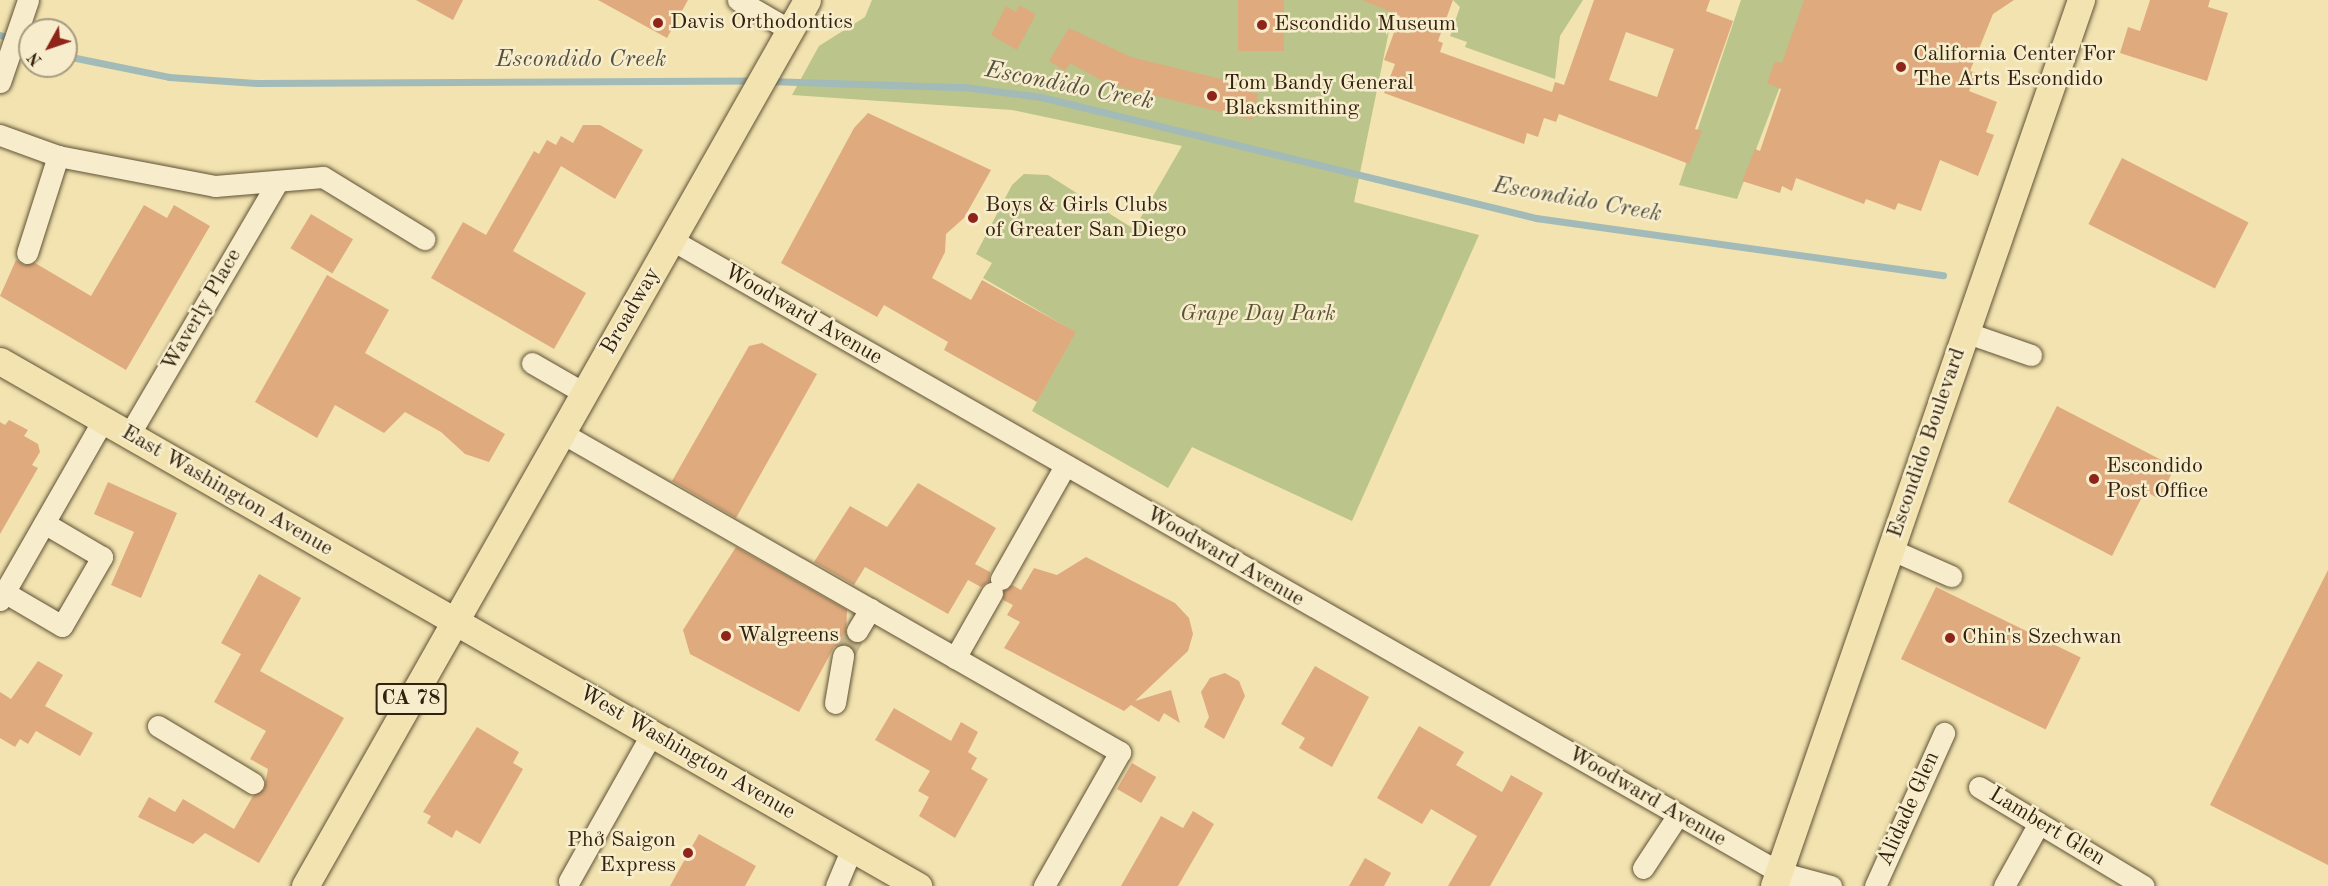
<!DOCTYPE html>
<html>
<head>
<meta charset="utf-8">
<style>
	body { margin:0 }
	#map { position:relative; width:2328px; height:886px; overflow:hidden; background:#f2e3b0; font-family:"Old Standard TT",serif }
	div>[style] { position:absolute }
	.green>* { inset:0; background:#bac48b }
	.stream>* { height:7px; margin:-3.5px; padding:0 3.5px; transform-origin:3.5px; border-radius:3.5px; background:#a2bbb8 }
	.building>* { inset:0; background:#dfab7e; transform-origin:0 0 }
	.minor-tunnel>* { height:21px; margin-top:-10.5px; transform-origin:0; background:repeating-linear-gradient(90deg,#cbbc90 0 21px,transparent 0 31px) }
	.roads { filter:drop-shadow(0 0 2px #615236) drop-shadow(0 0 2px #615236) }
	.minor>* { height:21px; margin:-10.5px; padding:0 10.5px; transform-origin:10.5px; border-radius:10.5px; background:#f7edcc }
	.major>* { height:27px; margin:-13.5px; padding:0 13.5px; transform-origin:13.5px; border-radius:13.5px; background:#f2e3b0 }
	.dots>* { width:16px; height:16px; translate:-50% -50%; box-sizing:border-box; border:3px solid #f7edcc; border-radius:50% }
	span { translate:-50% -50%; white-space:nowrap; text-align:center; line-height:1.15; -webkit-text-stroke:5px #f7edcc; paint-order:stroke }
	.shield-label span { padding:2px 4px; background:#f7edcc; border:2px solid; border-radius:4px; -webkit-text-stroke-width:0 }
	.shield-label { font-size:21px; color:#31210e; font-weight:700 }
	.poi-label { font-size:22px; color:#31210e }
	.left { translate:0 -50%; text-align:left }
	.right { translate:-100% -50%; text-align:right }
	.street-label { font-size:22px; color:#31210e }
	.park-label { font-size:22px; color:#5a5234; font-style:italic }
	.water-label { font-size:24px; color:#534f41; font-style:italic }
	.north { position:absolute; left:18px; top:18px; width:60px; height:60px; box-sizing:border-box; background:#f7edcc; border:2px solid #a89b80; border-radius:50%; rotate:230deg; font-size:16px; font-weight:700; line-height:24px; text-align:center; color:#31210e }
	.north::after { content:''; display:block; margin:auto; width:21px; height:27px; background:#8f2418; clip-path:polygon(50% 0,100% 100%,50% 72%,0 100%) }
</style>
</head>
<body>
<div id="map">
	<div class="green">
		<i style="clip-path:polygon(872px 0,1401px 0,1389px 31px,1354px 202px,1479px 235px,1352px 521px,1192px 447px,1168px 488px,1032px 411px,1075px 332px,983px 278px,992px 263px,976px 254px,1012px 185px,1024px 174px,1048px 175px,1134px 229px,1182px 146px,1012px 110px,792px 95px,819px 46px,865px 17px)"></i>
		<i style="clip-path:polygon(1453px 0,1583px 0,1560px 36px,1555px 79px,1465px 47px,1467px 42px,1450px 36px,1460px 7px)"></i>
		<i style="clip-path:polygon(1741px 0,1813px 0,1737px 199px,1679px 185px)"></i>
	</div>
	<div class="stream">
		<i style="left:0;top:35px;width:32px;rotate:18deg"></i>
		<i style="left:66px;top:56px;width:105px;rotate:11.5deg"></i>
		<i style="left:169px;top:77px;width:89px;rotate:3.9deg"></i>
		<i style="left:258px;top:83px;width:496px;rotate:-0.3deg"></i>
		<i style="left:768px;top:81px;width:196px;rotate:1.8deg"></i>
		<i style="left:964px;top:87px;width:78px;rotate:7.4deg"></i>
		<i style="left:1041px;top:97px;width:510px;rotate:13.74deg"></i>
		<i style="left:1536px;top:218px;width:411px;rotate:8deg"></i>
	</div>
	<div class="building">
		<i style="clip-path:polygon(416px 0,463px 0,453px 20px)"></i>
		<i style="clip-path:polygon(598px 0,688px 0,667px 38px)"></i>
		<i style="left:1238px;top:0;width:46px;height:51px"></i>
		<i style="clip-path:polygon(evenodd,1362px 0,1453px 0,1438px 41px,1443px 43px,1440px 52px,1552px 92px,1555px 82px,1564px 85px,1594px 0,1710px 0,1706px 11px,1733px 21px,1695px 129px,1702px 131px,1689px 164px,1559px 114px,1556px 122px,1544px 118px,1538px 137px,1527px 133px,1524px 144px,1384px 93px,1395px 64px,1384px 60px,1400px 16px,1362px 0,1626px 32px,1674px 49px,1657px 97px,1609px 80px,1626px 32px)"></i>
		<i style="clip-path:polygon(1804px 0,2014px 0,1993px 14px,1970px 71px,1977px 73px,1969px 91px,1997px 102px,1986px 132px,1994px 135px,1978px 176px,1940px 160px,1921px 211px,1898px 203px,1895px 210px,1866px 199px,1864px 204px,1796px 178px,1792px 191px,1782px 186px,1780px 193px,1742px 181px,1755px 149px,1760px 151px,1781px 89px,1767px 83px,1775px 61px,1782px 63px)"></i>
		<i style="clip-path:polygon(2150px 0,2210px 0,2208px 7px,2228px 13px,2207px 81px,2120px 53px,2128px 27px,2140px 31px)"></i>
		<i style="clip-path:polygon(1019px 5px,1036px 14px,1017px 50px,991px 35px,1006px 6px,1016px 12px)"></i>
		<i style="clip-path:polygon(1069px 28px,1131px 57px,1233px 82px,1231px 87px,1258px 94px,1252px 120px,1108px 84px,1070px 63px,1065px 71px,1049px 61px)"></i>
		<i style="clip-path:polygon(868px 113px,991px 170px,964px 218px,946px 234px,945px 252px,932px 278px,971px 300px,982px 280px,1076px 332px,1037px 402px,944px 350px,948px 342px,884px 305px,877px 317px,781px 263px,854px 128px)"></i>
		<i style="clip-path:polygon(583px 125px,600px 125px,643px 150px,615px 199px,561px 166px,513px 251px,586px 293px,554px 349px,431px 278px,463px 222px,486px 235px,534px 151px,539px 154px,547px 140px,556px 145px,561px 136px,573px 143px)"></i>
		<i style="left:2122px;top:158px;width:142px;height:74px;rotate:27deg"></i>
		<i style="clip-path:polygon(144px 205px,167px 218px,174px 205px,210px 226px,126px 370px,0 296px,16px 260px,24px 265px,35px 263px,91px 296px)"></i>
		<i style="left:311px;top:214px;width:49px;height:40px;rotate:31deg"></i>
		<i style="clip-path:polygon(327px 275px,389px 310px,365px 353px,505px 434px,489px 462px,465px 454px,441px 432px,405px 412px,384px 433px,335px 405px,317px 438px,255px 402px)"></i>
		<i style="clip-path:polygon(762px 343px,817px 374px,736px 518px,672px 481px,749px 346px)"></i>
		<i style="clip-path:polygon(2057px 406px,2175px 467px,2159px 499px,2145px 491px,2112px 556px,2008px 502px)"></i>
		<i style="clip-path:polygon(9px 420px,28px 430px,24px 436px,38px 444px,40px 452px,32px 465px,38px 468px,0 534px,0 422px,5px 425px)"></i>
		<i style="clip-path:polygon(108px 482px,177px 513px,141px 598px,111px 585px,134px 532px,94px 514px)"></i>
		<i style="clip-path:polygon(918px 483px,996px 528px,975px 564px,990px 572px,989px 581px,981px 587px,968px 580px,948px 614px,865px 567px,854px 585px,814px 562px,850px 506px,887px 527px)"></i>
		<i style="clip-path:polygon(736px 547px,847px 610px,846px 637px,859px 643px,854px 651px,845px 643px,834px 647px,799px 712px,690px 654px,683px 630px)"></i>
		<i style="clip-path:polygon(1086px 557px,1175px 603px,1189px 618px,1193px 634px,1188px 651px,1135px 701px,1171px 690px,1180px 723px,1164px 713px,1159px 722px,1131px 705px,1124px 711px,1004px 648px,1020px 622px,1007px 615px,1013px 605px,1003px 600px,1004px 591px,1012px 585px,1021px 590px,1034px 568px,1057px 575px)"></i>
		<i style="clip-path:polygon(2328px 570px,2328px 865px,2210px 805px)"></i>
		<i style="clip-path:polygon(259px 574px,301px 598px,260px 671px,344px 718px,259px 863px,205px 833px,193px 844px,138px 817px,149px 797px,175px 812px,183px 799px,234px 829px,253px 796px,264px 789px,268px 769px,250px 759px,266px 731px,214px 702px,241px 654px,221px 643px)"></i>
		<i style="left:1936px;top:587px;width:161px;height:80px;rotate:26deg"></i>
		<i style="clip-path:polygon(38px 661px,63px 675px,45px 706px,93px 733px,80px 756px,36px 731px,28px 744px,20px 739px,15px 747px,0 738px,0 692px,11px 699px)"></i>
		<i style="clip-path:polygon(1315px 666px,1369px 697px,1332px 767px,1299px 748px,1305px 738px,1281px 724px)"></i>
		<i style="clip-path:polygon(1225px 673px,1239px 681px,1245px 696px,1224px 739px,1204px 727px,1209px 717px,1201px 692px,1210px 678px)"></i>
		<i style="clip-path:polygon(894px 708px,951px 741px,961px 722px,978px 732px,968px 752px,977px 758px,971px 769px,988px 779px,955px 838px,919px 816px,929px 797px,918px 791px,930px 771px,875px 740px)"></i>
		<i style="clip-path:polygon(1419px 726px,1464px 752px,1456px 765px,1502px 792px,1511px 775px,1543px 793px,1490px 886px,1448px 886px,1477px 836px,1431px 809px,1422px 824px,1377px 798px)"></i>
		<i style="clip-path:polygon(477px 727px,519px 752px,513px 763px,523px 769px,480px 844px,456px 830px,452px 838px,427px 823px,431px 816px,423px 812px)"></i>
		<i style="left:1132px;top:763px;width:28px;height:30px;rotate:30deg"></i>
		<i style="clip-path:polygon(1193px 811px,1214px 824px,1178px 886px,1121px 886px,1161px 816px,1183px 828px)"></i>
		<i style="clip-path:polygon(699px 834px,756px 866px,745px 886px,670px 886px)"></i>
		<i style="clip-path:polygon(1365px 858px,1391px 873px,1384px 886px,1349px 886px)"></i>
	</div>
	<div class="minor-tunnel">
		<i style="left:843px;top:656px;width:29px;rotate:-61deg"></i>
	</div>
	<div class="roads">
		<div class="minor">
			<i style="left:738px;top:0;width:60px;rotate:30deg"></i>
			<i style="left:0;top:82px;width:87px;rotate:-71.1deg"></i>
			<i style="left:0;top:135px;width:62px;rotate:19.9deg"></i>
			<i style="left:672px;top:240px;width:1275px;rotate:29.72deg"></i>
			<i style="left:1779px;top:872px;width:54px;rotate:15.1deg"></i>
			<i style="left:27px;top:253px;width:102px;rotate:-72.3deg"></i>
			<i style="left:58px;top:156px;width:160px;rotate:10.8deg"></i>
			<i style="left:215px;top:186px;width:108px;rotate:-4.8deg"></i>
			<i style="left:323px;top:177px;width:119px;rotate:31.5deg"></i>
			<i style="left:1965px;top:332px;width:70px;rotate:19.2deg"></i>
			<i style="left:532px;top:363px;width:60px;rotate:30deg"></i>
			<i style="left:562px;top:433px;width:643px;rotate:29.76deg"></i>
			<i style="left:1120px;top:752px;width:154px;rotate:119.6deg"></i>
			<i style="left:129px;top:435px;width:291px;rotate:-59.6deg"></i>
			<i style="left:1890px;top:549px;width:67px;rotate:23.9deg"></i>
			<i style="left:1001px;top:579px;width:130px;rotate:-60.5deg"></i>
			<i style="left:4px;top:592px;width:67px;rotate:30.4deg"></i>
			<i style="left:62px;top:626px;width:80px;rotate:-59.9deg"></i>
			<i style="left:102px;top:557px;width:67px;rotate:-149.6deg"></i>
			<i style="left:0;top:600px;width:207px;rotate:-60.2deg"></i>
			<i style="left:857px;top:631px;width:26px;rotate:-59deg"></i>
			<i style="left:955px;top:658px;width:75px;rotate:-60.4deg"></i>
			<i style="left:835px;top:703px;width:48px;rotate:-80.3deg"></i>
			<i style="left:158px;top:726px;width:111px;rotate:31deg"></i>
			<i style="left:1979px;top:787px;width:192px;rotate:31deg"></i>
			<i style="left:1643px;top:868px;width:64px;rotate:-56.6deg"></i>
			<i style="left:569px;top:881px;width:170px;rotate:-60.7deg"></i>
			<i style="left:836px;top:886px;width:41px;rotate:-67.2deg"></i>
			<i style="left:1875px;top:886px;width:168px;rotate:-65.7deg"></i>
			<i style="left:2004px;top:886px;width:72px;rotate:-60.9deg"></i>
		</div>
		<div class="major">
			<i style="left:0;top:361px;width:1058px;rotate:29.77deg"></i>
			<i style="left:305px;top:886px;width:1018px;rotate:-60.46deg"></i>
			<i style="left:1774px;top:886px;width:938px;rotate:-70.89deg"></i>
		</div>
	</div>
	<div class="dots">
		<i style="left:658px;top:23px;background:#8f2418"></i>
		<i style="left:1262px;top:25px;background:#8f2418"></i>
		<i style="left:1901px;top:67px;background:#8f2418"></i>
		<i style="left:1212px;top:96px;background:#8f2418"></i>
		<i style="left:973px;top:218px;background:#8f2418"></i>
		<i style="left:2094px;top:479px;background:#8f2418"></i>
		<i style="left:726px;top:636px;background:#8f2418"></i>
		<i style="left:1950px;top:638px;background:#8f2418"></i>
		<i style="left:688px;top:853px;background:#8f2418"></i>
	</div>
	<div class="shield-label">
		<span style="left:411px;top:699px">CA 78</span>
	</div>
	<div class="poi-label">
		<span class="left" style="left:670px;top:23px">Davis Orthodontics</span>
		<span class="left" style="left:1274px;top:25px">Escondido Museum</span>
		<span class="left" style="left:1913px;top:67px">California Center For<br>The Arts Escondido</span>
		<span class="left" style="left:1224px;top:96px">Tom Bandy General<br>Blacksmithing</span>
		<span class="left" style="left:985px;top:218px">Boys &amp; Girls Clubs<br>of Greater San Diego</span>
		<span class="left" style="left:2106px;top:479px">Escondido<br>Post Office</span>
		<span class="left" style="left:738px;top:636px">Walgreens</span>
		<span class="left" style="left:1962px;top:638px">Chin's Szechwan</span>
		<span class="right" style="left:676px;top:853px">Phở Saigon<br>Express</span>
	</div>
	<div class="street-label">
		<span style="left:202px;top:310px;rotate:-60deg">Waverly Place</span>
		<span style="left:631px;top:311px;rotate:-60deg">Broadway</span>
		<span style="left:803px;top:315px;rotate:30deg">Woodward Avenue</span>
		<span style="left:1927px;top:443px;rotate:-71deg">Escondido Boulevard</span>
		<span style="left:227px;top:491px;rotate:30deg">East Washington Avenue</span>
		<span style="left:1225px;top:557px;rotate:30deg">Woodward Avenue</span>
		<span style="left:687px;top:753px;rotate:30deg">West Washington Avenue</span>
		<span style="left:1647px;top:797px;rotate:30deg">Woodward Avenue</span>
		<span style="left:1909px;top:809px;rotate:-66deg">Alidade Glen</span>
		<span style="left:2047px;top:827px;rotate:31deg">Lambert Glen</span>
	</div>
	<div class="park-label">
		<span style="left:1258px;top:315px">Grape Day Park</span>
	</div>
	<div class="water-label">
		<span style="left:581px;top:61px">Escondido Creek</span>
		<span style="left:1069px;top:87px;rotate:11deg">Escondido Creek</span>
		<span style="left:1577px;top:201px;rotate:10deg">Escondido Creek</span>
	</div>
	<div class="north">N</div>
</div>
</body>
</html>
